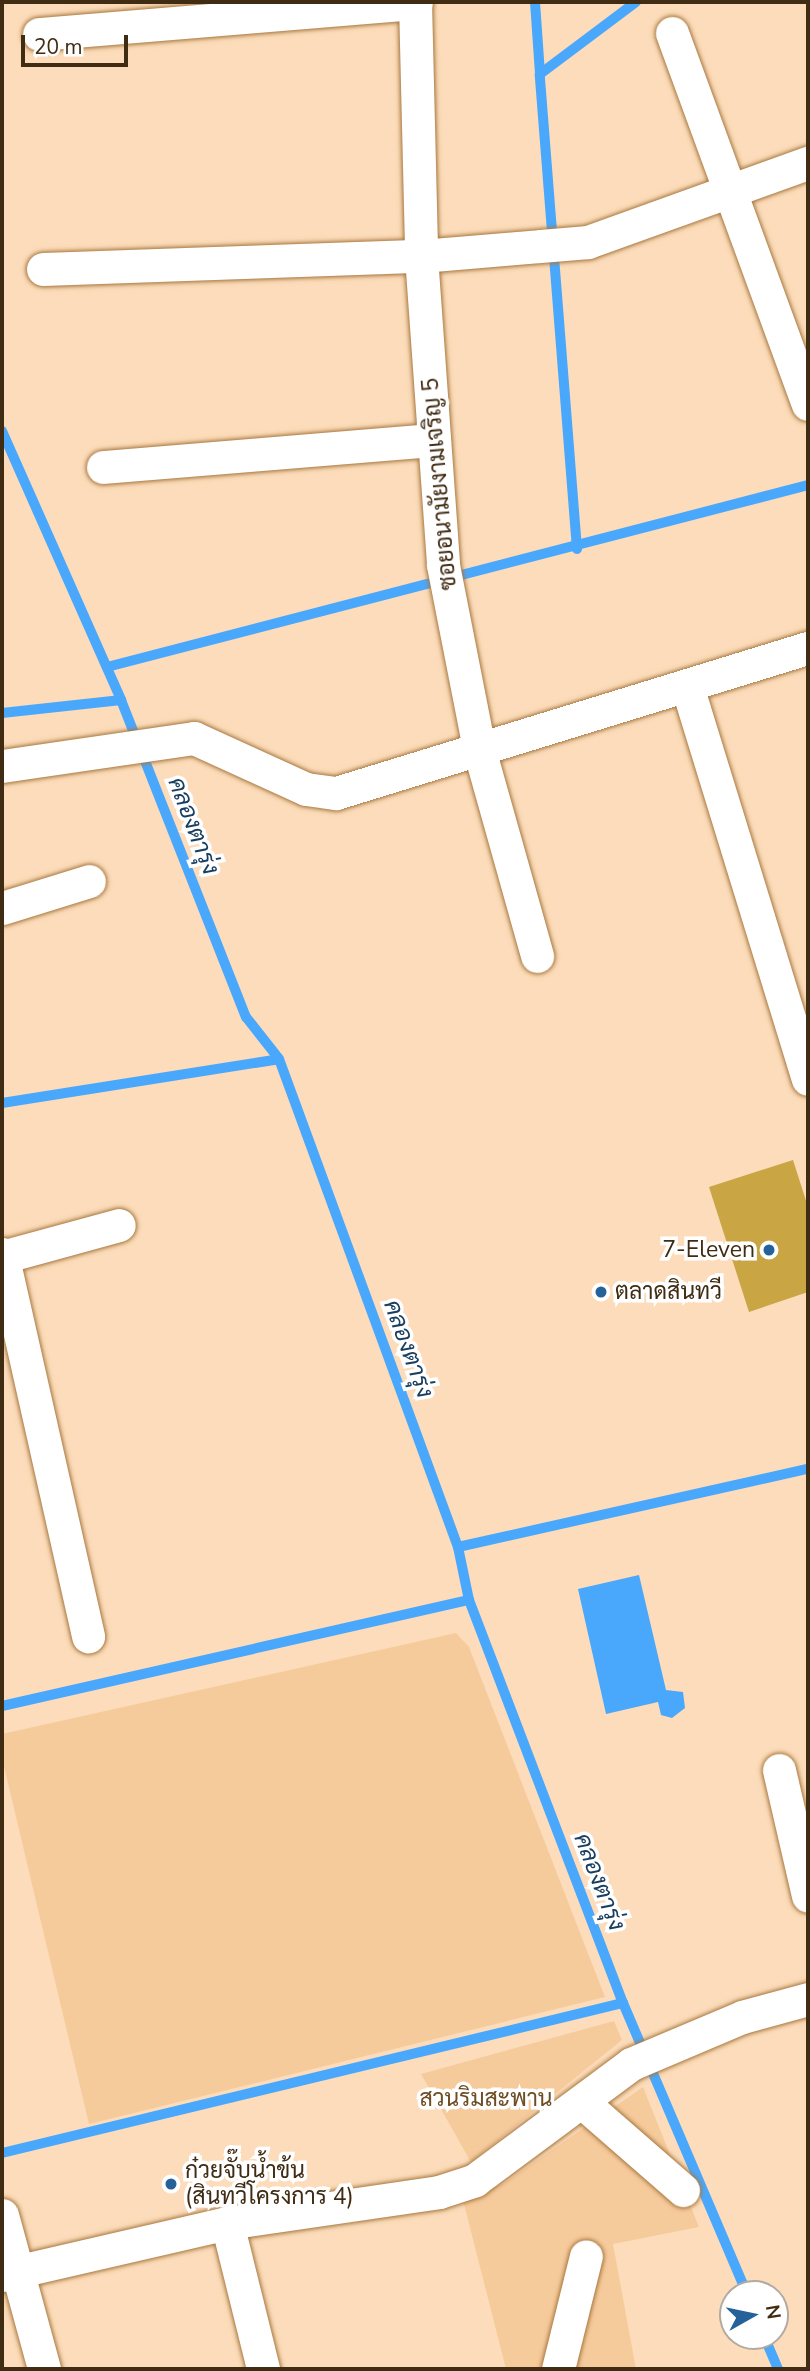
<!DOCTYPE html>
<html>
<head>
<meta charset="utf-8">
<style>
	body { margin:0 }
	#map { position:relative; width:810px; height:2371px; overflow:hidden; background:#fcdcba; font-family:"Nunito Sans",Sarabun,sans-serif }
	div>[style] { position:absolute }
	.green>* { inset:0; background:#f6cb9c }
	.water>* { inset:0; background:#4aa8fc }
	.stream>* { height:10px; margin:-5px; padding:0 5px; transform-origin:5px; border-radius:5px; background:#4aa8fc }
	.building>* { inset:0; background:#c9a544 }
	.roads { filter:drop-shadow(0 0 2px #a9783f) drop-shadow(0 0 2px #a9783f) }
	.minor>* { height:33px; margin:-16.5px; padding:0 16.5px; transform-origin:16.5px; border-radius:16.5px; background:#fff }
	.dots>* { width:19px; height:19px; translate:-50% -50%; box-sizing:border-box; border:4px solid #fff; border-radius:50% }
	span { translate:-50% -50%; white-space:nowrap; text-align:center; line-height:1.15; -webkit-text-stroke:7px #fff; paint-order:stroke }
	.street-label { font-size:23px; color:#402b13 }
	.poi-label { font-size:23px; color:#402b13 }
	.right { translate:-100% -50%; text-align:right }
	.left { translate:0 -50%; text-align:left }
	.park-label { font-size:23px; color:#6f4d24 }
	.water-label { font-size:24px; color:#193f60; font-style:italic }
	.frame { position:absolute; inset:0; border:4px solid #402b13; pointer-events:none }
	.north { position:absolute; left:719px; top:2280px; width:70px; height:70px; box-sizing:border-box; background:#fff; border:2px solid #b3aaa1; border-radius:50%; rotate:81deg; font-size:19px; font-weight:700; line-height:28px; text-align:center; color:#402b13 }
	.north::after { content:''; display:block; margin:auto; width:24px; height:32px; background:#246299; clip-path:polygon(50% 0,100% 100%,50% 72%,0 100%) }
	.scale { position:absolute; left:21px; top:35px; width:107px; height:32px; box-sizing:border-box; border:4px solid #402b13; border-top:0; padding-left:9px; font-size:21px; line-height:24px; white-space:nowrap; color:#402b13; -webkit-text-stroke:5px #fff; paint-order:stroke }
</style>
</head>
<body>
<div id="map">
	<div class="green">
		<i style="clip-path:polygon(456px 1633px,469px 1647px,605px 1997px,89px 2124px,2px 1758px,2px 1734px)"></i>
		<i style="clip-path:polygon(614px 2021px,622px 2040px,471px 2162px,421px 2074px)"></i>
		<i style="clip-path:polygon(643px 2087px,699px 2227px,613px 2244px,636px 2369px,506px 2369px,463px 2200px,503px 2184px)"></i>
	</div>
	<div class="water">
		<i style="clip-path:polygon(639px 1575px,666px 1690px,683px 1692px,685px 1708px,672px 1718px,661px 1715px,658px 1702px,606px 1714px,578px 1589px)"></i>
	</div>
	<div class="stream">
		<i style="left:535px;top:2px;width:72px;rotate:86deg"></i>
		<i style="left:2px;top:431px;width:294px;rotate:66.1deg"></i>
		<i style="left:121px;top:700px;width:341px;rotate:68.5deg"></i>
		<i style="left:246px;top:1017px;width:53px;rotate:51.8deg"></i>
		<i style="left:279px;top:1059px;width:520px;rotate:69.86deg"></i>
		<i style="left:458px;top:1547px;width:54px;rotate:78.3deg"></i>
		<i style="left:469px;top:1600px;width:431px;rotate:69.1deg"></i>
		<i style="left:623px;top:2003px;width:316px;rotate:66.9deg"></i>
		<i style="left:577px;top:549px;width:476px;rotate:-94.5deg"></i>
		<i style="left:540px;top:74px;width:120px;rotate:-36.9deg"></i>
		<i style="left:107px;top:667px;width:724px;rotate:-14.55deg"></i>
		<i style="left:2px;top:713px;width:120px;rotate:-6.2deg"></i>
		<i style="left:2px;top:1103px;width:280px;rotate:-9deg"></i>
		<i style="left:458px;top:1547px;width:359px;rotate:-12.6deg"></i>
		<i style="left:2px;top:1706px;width:479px;rotate:-12.8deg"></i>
		<i style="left:2px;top:2153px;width:639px;rotate:-13.58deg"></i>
		<i style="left:764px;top:2336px;width:36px;rotate:67deg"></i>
	</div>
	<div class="building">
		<i style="clip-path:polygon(793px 1160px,808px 1207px,808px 1292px,749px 1312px,709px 1187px)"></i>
	</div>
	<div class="roads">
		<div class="minor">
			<i style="left:415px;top:2px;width:254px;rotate:88.6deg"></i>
			<i style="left:421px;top:256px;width:310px;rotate:85.9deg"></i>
			<i style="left:443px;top:565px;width:187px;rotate:78.9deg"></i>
			<i style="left:479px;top:749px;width:215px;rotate:74.3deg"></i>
			<i style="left:672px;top:33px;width:395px;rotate:69.9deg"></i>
			<i style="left:39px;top:34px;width:378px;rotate:-4.7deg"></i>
			<i style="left:43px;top:269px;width:378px;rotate:-2deg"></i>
			<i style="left:421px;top:256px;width:168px;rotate:-4.8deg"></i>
			<i style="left:588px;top:242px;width:234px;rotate:-19.8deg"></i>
			<i style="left:103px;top:467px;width:332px;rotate:-4.7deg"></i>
			<i style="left:687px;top:686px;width:411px;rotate:72.9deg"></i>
			<i style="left:2px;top:766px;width:194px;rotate:-8.3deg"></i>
			<i style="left:194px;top:738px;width:123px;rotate:24.5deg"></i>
			<i style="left:306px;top:789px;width:30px;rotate:8deg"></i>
			<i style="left:336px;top:793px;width:494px;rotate:-17.1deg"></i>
			<i style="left:2px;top:908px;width:91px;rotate:-17.2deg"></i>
			<i style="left:2px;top:1254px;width:392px;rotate:77.3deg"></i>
			<i style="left:2px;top:1257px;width:121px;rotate:-15.3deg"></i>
			<i style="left:779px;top:1770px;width:129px;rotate:77deg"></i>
			<i style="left:582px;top:2102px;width:134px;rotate:41.1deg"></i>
			<i style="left:2px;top:2215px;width:160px;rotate:74.7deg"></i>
			<i style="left:227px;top:2223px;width:150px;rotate:76.1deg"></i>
			<i style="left:2px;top:2275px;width:231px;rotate:-13deg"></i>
			<i style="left:227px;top:2223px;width:214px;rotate:-8.3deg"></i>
			<i style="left:439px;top:2192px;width:38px;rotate:-18deg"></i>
			<i style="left:475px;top:2180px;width:194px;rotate:-36.6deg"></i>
			<i style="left:631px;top:2064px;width:121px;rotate:-22.9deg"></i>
			<i style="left:742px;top:2017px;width:68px;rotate:-15.3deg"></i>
			<i style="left:558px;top:2369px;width:116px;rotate:-76.1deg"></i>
		</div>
	</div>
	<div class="dots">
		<i style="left:769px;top:1250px;background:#246299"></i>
		<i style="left:601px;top:1292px;background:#246299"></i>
		<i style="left:171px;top:2184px;background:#246299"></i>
	</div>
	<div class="street-label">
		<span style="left:440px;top:484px;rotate:-95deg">ซอยอนามัยงามเจริญ 5</span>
	</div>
	<div class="poi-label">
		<span class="right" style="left:755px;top:1250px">7-Eleven</span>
		<span class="left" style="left:615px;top:1292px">ตลาดสินทวี</span>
		<span class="left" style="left:185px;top:2184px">ก๋วยจั๊บน้ำข้น<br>(สินทวีโครงการ 4)</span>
	</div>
	<div class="park-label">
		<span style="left:486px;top:2099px">สวนริมสะพาน</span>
	</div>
	<div class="water-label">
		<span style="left:193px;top:826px;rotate:69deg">คลองตารุ่ง</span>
		<span style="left:408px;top:1349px;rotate:70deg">คลองตารุ่ง</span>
		<span style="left:599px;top:1882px;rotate:69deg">คลองตารุ่ง</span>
	</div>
	<div class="frame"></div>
	<div class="north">N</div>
	<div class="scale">20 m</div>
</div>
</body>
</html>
